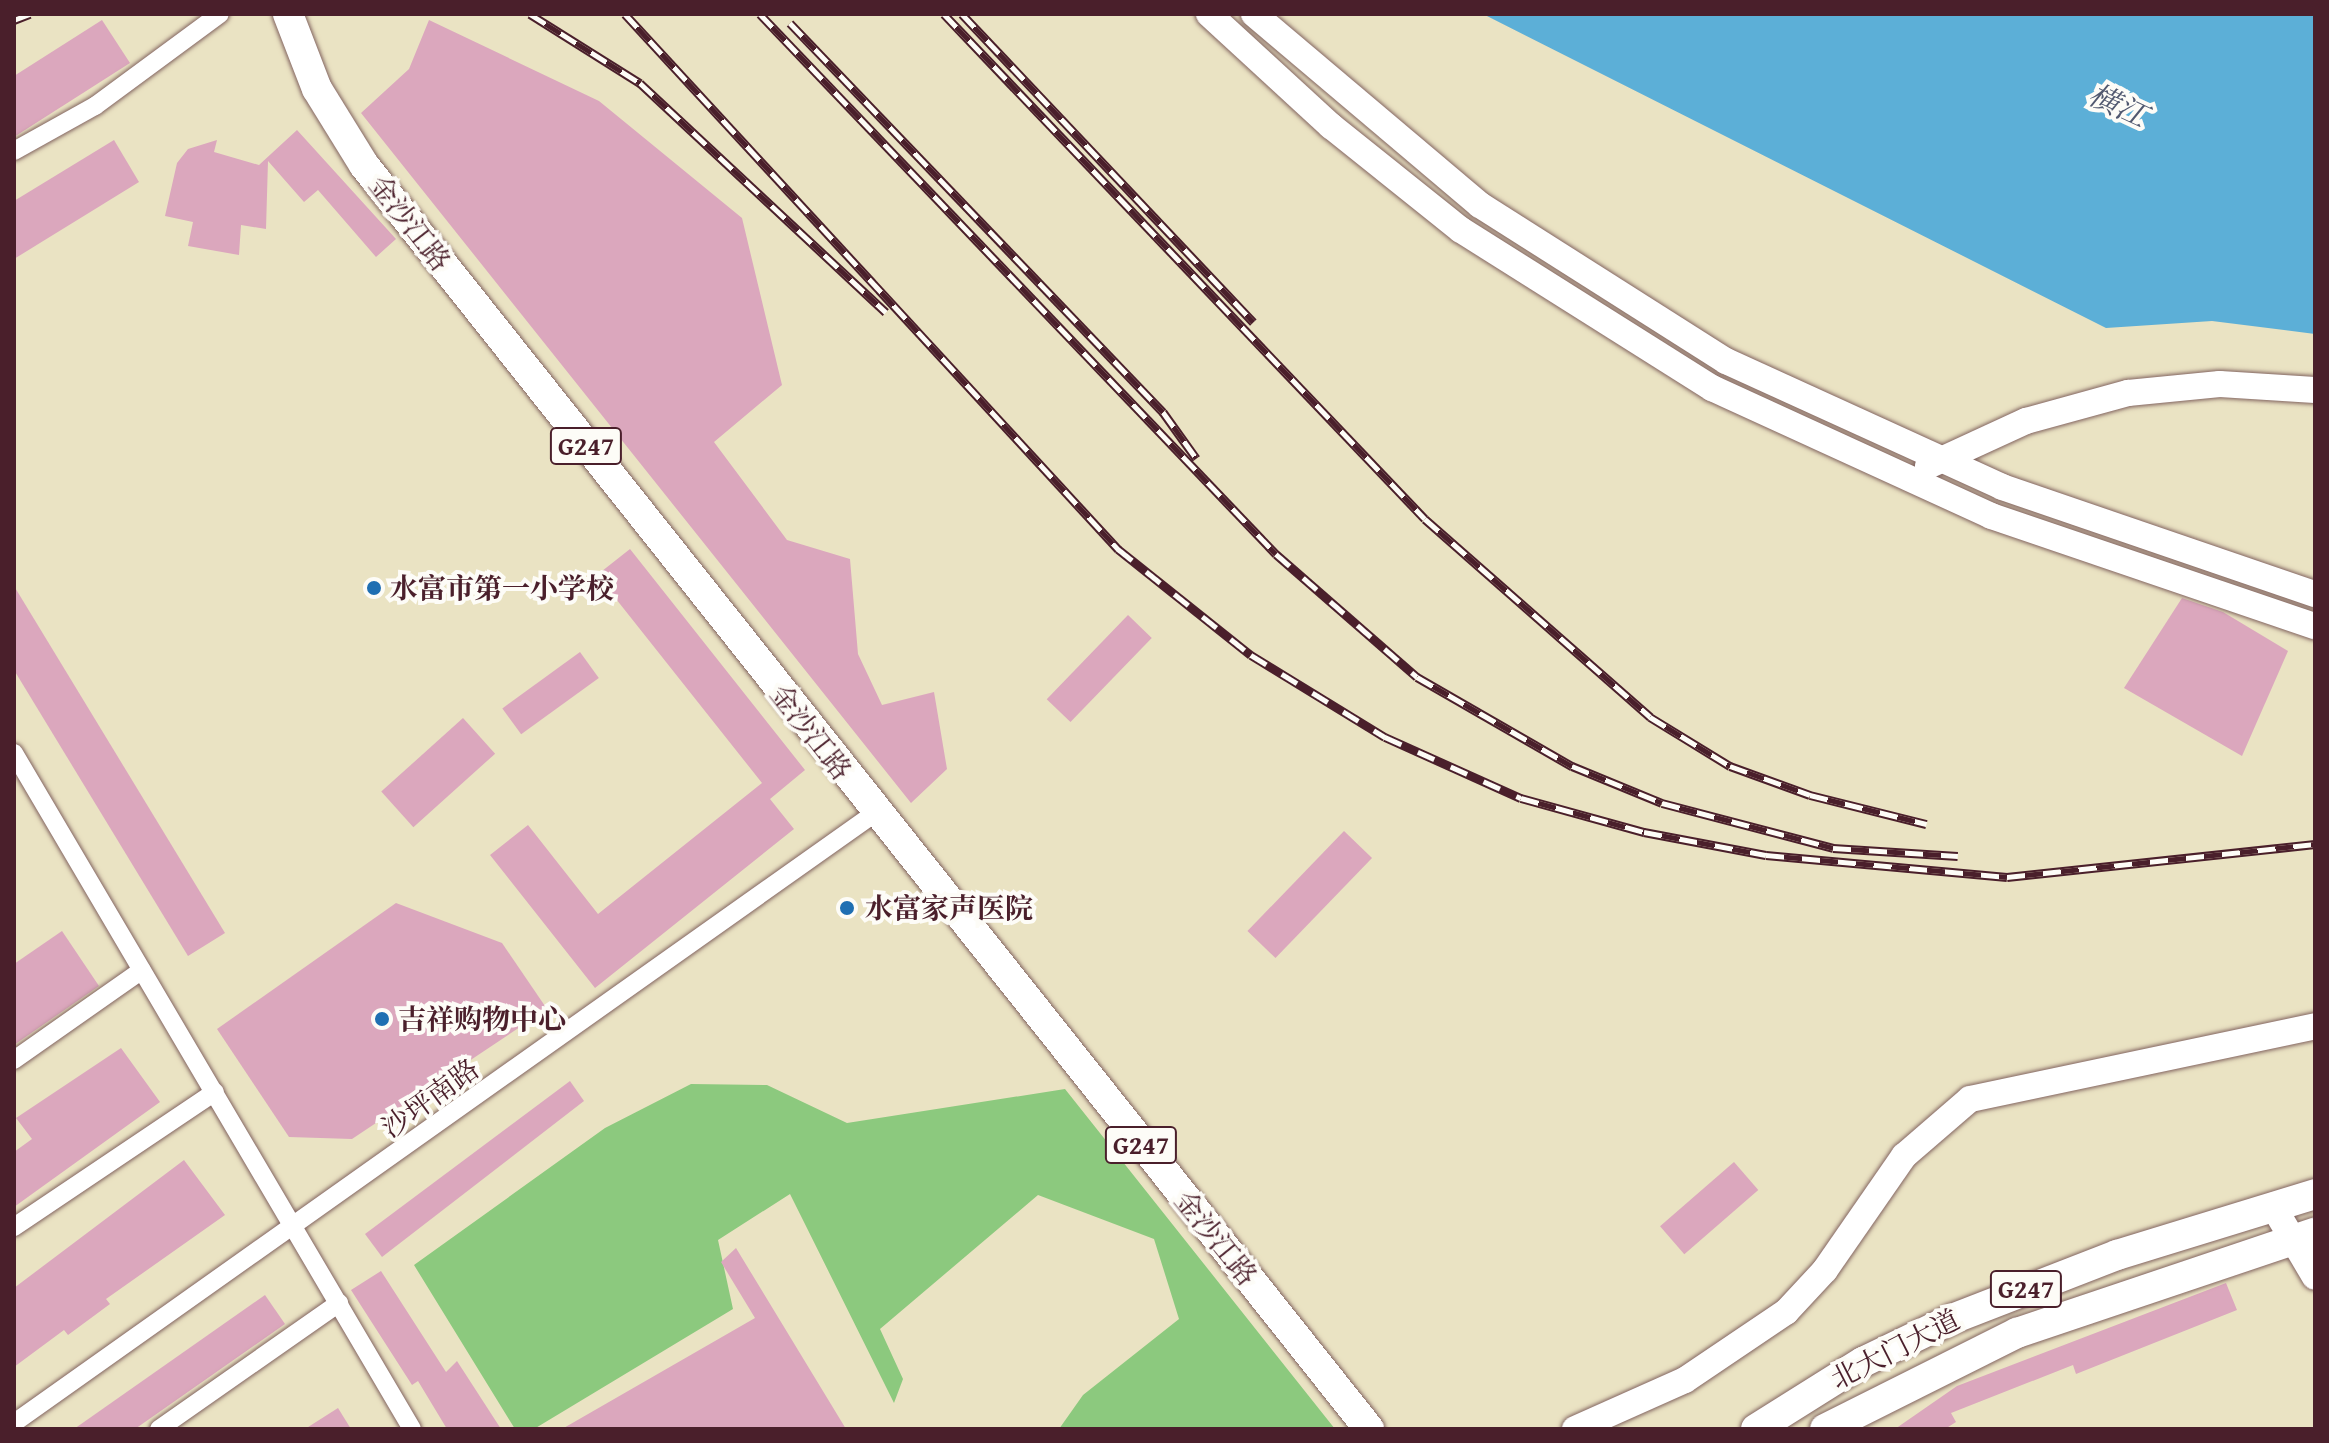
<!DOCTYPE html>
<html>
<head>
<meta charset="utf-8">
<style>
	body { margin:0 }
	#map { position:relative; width:2329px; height:1443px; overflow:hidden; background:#eae3c3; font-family:"Gentium Book Plus","Noto Serif SC",serif }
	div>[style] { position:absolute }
	.green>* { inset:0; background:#8cc97e }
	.water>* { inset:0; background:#5cafd7 }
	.building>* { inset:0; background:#dba7bd; transform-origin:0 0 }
	.roads { filter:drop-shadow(0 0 2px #826460) drop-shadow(0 0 2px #826460) }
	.minor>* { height:18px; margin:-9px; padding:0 9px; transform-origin:9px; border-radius:9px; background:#fff }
	.secondary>* { height:26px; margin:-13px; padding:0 13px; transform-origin:13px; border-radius:13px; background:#fff }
	.trunk>* { height:30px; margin:-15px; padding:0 15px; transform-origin:15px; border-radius:15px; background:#fff }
	.rail>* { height:9px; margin-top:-4.5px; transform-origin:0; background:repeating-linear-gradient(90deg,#fdfcf7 0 18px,#4a1f2b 0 36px); box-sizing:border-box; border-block:2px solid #4a1f2b }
	.dots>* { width:22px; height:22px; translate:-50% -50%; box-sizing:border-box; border:4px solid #fdfcf7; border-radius:50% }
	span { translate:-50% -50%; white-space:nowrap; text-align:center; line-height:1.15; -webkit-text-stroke:8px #fdfcf7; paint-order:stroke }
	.shield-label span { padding:2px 6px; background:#fdfcf7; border:2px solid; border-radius:6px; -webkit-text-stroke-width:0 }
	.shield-label { font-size:26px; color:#4a1f2b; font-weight:700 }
	.street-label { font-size:28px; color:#4a1f2b }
	.poi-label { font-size:28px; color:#4a1f2b; font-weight:700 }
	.left { translate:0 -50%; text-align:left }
	.water-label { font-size:30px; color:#515970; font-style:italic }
	.frame { position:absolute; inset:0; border:16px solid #4a1f2b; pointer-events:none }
</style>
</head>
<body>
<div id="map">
	<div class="green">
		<i style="clip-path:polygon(691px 1084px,767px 1085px,847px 1123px,1065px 1089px,1335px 1429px,1059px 1429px,1083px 1395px,1179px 1319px,1154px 1239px,1038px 1195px,880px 1329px,903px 1379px,894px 1403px,790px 1194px,718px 1240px,733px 1309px,534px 1429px,515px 1429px,414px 1265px,605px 1128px)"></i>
	</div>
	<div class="water">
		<i style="clip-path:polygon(1483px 14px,2315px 14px,2315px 334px,2212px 321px,2106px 328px)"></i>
	</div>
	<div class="building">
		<i style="clip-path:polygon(102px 20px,130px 63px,14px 137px,14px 76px)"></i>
		<i style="clip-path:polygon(429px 20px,599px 101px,742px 218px,782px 385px,714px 442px,787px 540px,850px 559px,858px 654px,882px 705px,934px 692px,947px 769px,911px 803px,361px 113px,409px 69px)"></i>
		<i style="clip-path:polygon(297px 130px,396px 239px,376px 257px,318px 190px,304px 202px,268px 161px,266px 229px,241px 225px,239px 255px,188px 246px,193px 222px,165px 216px,177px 163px,188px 149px,217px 140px,214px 152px,259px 165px)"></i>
		<i style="clip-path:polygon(114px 140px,139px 182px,14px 259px,14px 201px)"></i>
		<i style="clip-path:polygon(630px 549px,805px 770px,770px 799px,794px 829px,595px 988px,490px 855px,528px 825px,598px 914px,762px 783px,597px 575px)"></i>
		<i style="clip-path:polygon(14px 586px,225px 933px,188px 956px,14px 670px)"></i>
		<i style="clip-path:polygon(2182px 598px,2223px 612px,2288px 651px,2242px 756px,2124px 688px)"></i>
		<i style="left:1128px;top:615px;width:33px;height:117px;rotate:44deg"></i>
		<i style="left:580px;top:652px;width:32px;height:96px;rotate:54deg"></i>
		<i style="left:463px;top:718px;width:48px;height:110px;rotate:48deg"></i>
		<i style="left:1344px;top:831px;width:39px;height:139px;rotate:44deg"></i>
		<i style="clip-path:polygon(396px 903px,502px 943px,547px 1009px,352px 1139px,289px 1137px,217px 1029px)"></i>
		<i style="clip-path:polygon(62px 931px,99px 986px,14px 1045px,14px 964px)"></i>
		<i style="clip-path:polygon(121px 1048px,160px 1102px,14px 1207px,14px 1152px,32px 1139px,16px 1118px)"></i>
		<i style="clip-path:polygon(570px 1081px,584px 1101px,382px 1257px,365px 1234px)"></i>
		<i style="clip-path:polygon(184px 1160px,225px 1215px,106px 1299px,110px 1304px,68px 1335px,64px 1330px,14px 1367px,14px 1288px)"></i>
		<i style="left:1734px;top:1162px;width:37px;height:98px;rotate:49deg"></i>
		<i style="clip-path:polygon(736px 1248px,846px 1429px,562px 1429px,755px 1318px,721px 1262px)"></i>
		<i style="clip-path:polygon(381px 1271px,446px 1372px,457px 1361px,501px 1429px,447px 1429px,418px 1381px,412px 1385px,351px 1290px)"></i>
		<i style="clip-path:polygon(2226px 1283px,2237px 1310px,2076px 1374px,2073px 1365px,1951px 1413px,1956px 1422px,1945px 1429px,1895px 1429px,1957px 1386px)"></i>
		<i style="clip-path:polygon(265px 1295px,285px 1324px,135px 1429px,74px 1429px)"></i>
		<i style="clip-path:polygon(338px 1408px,351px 1429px,305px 1429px)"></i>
	</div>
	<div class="roads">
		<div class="minor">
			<i style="left:14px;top:151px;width:93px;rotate:-29.1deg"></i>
			<i style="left:95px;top:106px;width:155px;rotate:-36.4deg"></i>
			<i style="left:14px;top:753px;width:784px;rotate:59.51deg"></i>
			<i style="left:14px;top:1060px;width:156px;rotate:-35.1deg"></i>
			<i style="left:14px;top:1227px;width:242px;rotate:-33.9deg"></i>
			<i style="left:14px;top:1423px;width:1055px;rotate:-35.32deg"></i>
			<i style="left:159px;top:1429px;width:220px;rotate:-35deg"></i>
		</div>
		<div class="secondary">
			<i style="left:1209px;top:14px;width:166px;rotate:42.6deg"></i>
			<i style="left:1331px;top:126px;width:166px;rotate:38.7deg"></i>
			<i style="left:1461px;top:230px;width:297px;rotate:32.2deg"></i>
			<i style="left:1712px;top:388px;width:307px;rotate:24.6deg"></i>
			<i style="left:1991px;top:516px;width:342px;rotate:18.8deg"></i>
			<i style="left:1254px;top:14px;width:296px;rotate:40.2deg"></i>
			<i style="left:1480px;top:205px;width:291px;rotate:32.4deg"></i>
			<i style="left:1726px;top:361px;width:303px;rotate:24.5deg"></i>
			<i style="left:2002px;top:487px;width:331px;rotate:18.9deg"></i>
			<i style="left:1928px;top:466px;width:108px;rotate:-24.7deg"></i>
			<i style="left:2026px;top:421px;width:106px;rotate:-15.4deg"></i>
			<i style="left:2128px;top:393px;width:92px;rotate:-5.6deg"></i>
			<i style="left:2220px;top:384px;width:95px;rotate:3.6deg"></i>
			<i style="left:2273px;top:1206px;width:82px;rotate:59.4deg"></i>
			<i style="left:1575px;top:1429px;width:120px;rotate:-24deg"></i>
			<i style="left:1685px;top:1380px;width:122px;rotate:-34deg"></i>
			<i style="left:1786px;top:1312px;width:57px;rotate:-47.1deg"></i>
			<i style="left:1825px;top:1270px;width:139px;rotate:-55.3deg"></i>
			<i style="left:1904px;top:1156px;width:87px;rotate:-40.8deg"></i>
			<i style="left:1970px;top:1099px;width:353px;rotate:-11.9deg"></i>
		</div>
		<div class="trunk">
			<i style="left:288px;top:14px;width:80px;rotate:68.9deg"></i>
			<i style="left:317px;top:89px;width:89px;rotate:58.3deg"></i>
			<i style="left:364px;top:165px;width:1615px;rotate:51.51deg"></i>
			<i style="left:1756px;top:1429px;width:126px;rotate:-32.1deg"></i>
			<i style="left:1863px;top:1362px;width:99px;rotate:-25.8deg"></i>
			<i style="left:1952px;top:1319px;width:177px;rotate:-21.2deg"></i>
			<i style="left:2117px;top:1255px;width:207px;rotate:-17.1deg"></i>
			<i style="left:1825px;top:1429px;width:215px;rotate:-26.6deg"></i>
			<i style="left:2017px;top:1333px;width:314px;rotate:-18.6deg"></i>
		</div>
	</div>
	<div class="rail">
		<i style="left:530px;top:14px;width:130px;rotate:32.1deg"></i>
		<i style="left:640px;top:83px;width:336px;rotate:43deg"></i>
		<i style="left:625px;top:14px;width:728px;rotate:47.34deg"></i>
		<i style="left:1118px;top:549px;width:170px;rotate:38.6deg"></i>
		<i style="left:1251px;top:655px;width:157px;rotate:31.5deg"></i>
		<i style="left:1385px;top:737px;width:149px;rotate:24.2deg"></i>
		<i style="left:1521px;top:798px;width:128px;rotate:15.5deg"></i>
		<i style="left:1644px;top:832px;width:124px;rotate:10.7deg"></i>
		<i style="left:1766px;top:855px;width:242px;rotate:5.2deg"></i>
		<i style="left:2007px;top:877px;width:310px;rotate:-6.1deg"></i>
		<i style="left:760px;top:14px;width:747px;rotate:46.3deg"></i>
		<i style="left:1276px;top:554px;width:187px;rotate:41.1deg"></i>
		<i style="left:1417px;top:677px;width:179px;rotate:29.9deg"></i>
		<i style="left:1572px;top:766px;width:97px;rotate:22.3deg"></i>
		<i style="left:1662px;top:803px;width:177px;rotate:14.7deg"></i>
		<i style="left:1833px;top:848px;width:125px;rotate:3.7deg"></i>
		<i style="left:944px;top:14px;width:697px;rotate:46.39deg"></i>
		<i style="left:1425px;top:519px;width:300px;rotate:41.3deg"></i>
		<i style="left:1650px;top:717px;width:94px;rotate:31.5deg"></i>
		<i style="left:1730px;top:766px;width:85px;rotate:19.9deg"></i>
		<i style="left:1810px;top:795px;width:120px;rotate:14deg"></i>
		<i style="left:962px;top:14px;width:424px;rotate:46.6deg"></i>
		<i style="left:14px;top:20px;width:17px;rotate:-21deg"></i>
		<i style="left:790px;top:23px;width:539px;rotate:46.2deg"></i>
		<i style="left:1163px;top:412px;width:57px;rotate:54.3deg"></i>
	</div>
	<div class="dots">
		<i style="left:374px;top:588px;background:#1f6fb2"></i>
		<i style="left:847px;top:908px;background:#1f6fb2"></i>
		<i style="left:382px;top:1019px;background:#1f6fb2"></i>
	</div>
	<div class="shield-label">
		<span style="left:586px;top:446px">G247</span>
		<span style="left:1141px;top:1145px">G247</span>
		<span style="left:2026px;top:1289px">G247</span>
	</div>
	<div class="street-label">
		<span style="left:410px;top:223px;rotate:52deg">金沙江路</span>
		<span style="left:811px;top:732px;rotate:52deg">金沙江路</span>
		<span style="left:430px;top:1098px;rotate:-36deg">沙坪南路</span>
		<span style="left:1216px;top:1238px;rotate:51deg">金沙江路</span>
		<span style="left:1895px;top:1349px;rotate:-27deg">北大门大道</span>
	</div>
	<div class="poi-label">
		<span class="left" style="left:390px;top:588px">水富市第一小学校</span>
		<span class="left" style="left:865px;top:908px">水富家声医院</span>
		<span class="left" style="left:398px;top:1019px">吉祥购物中心</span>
	</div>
	<div class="water-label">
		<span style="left:2118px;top:105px;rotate:25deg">横江</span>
	</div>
	<div class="frame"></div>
</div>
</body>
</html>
